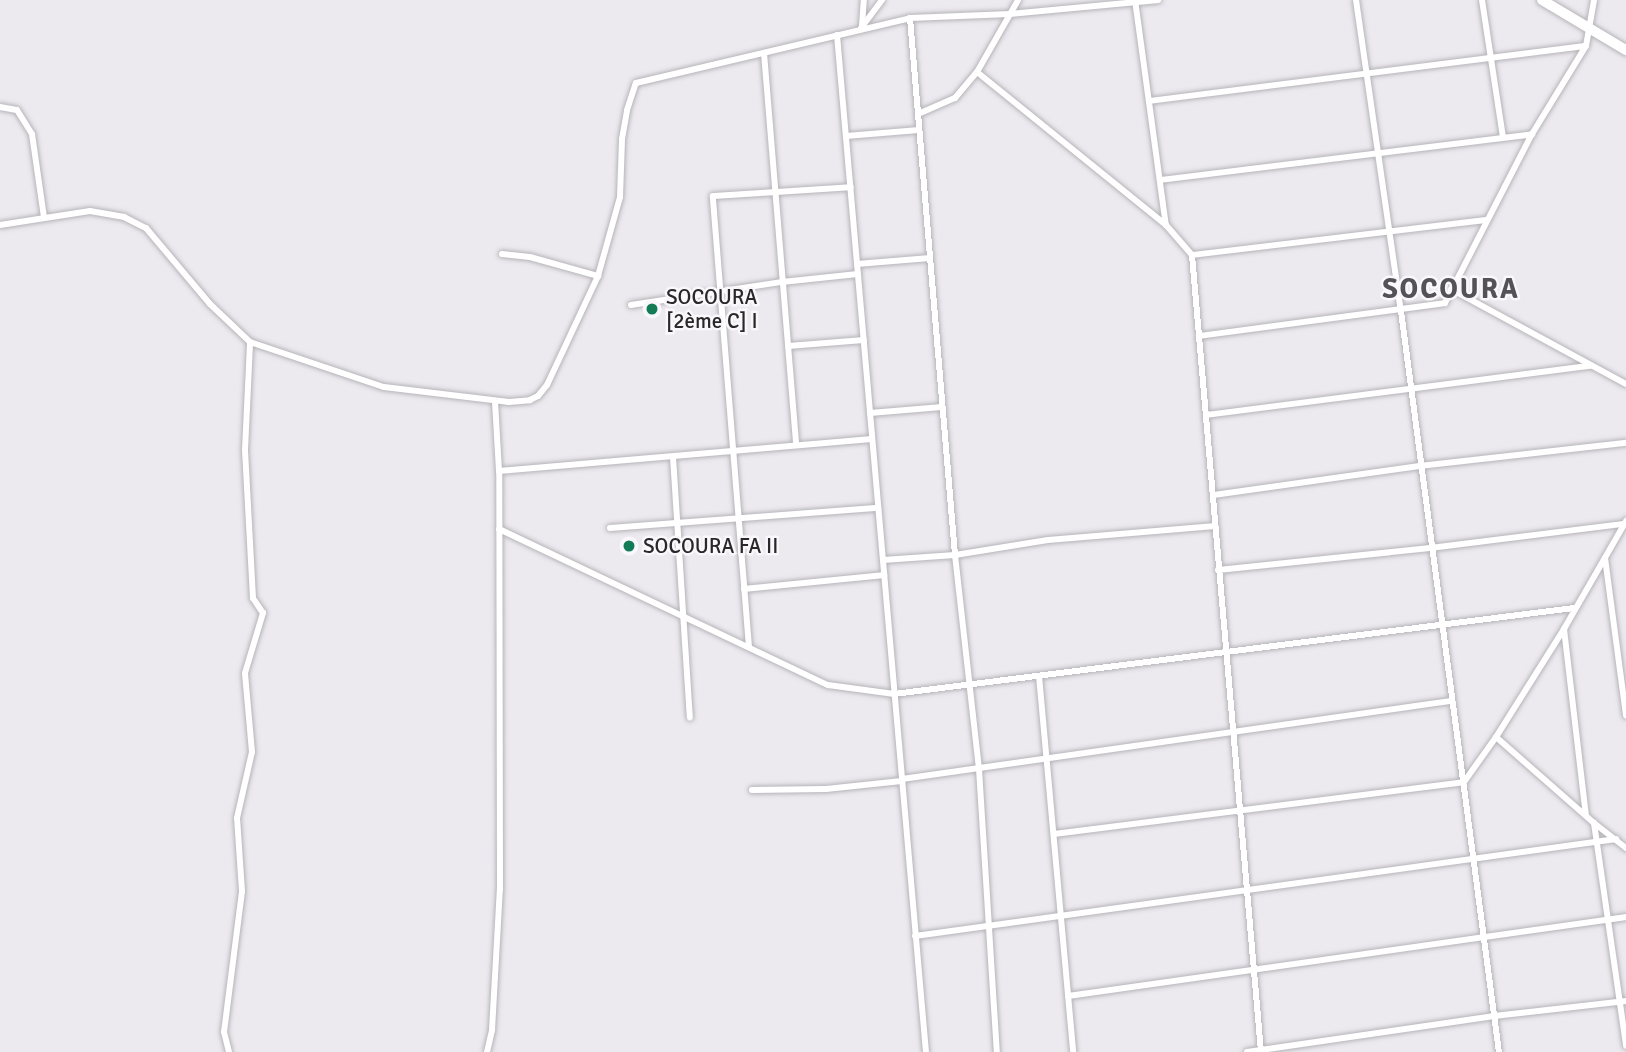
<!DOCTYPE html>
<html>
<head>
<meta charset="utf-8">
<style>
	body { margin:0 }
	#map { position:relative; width:1626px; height:1052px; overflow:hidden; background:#eceaef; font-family:Signika,sans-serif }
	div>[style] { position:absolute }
	.roads { filter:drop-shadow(0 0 2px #b6b4b9) drop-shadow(0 0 2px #b6b4b9) }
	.street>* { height:6px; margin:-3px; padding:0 3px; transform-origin:3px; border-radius:3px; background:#fff }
	.primary>* { height:10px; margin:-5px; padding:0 5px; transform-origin:5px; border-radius:5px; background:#fff }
	.dots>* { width:19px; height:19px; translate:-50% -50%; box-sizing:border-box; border:4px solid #faf7fc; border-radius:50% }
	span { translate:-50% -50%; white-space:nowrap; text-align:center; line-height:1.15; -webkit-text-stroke:5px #faf7fc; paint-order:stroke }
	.poi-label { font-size:21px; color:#292829 }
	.left { translate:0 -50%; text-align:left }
	.district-label { font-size:28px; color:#545256; font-weight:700; letter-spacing:2px }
</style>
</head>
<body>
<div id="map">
	<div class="roads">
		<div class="street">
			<i style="left:1135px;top:0;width:227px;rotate:82.2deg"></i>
			<i style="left:1356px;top:0;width:314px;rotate:81.8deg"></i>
			<i style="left:1401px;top:311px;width:747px;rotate:82.47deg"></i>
			<i style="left:1482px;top:0;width:139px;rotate:81.3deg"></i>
			<i style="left:910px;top:18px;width:539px;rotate:85.21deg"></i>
			<i style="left:955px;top:555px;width:215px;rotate:83.6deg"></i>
			<i style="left:979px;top:769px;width:284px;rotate:86.4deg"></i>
			<i style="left:862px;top:26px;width:26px;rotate:-86deg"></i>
			<i style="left:861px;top:28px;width:35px;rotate:-53deg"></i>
			<i style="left:837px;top:35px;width:1021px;rotate:85deg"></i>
			<i style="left:764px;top:53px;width:391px;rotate:85.3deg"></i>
			<i style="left:977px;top:72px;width:243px;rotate:39deg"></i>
			<i style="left:1166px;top:225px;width:40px;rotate:49deg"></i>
			<i style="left:1192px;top:255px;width:800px;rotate:85.05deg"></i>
			<i style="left:1149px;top:101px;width:440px;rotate:-7.2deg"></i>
			<i style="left:0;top:107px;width:17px;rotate:10deg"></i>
			<i style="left:17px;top:110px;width:28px;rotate:58deg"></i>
			<i style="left:32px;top:134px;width:84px;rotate:81.8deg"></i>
			<i style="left:918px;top:114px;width:40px;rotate:-23.4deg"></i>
			<i style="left:955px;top:98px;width:34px;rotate:-50deg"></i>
			<i style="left:977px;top:72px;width:83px;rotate:-60.3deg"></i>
			<i style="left:846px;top:136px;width:73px;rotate:-4.7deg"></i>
			<i style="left:1160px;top:180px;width:375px;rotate:-7deg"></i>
			<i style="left:0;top:225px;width:91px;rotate:-8.8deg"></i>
			<i style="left:90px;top:211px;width:35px;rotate:10deg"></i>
			<i style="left:124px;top:217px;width:25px;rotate:27deg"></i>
			<i style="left:146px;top:228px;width:99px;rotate:49.9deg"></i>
			<i style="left:210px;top:304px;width:55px;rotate:43.5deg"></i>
			<i style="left:250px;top:342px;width:141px;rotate:18.6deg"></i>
			<i style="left:384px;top:387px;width:126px;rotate:6.8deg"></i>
			<i style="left:509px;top:402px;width:21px;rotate:-5deg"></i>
			<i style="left:530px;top:400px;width:9px;rotate:-27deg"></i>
			<i style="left:538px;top:396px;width:14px;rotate:-51deg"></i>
			<i style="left:547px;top:385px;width:120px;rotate:-64.9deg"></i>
			<i style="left:598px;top:276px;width:82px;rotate:-74.4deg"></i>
			<i style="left:620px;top:197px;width:58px;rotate:-88deg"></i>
			<i style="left:622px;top:139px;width:29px;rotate:-80deg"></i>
			<i style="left:627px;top:110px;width:28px;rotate:-72deg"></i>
			<i style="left:636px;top:83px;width:282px;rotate:-13.3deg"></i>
			<i style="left:910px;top:18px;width:100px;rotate:-2.3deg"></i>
			<i style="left:1010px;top:14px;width:149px;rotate:-5.4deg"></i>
			<i style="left:502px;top:254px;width:28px;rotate:6deg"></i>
			<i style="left:530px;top:257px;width:71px;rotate:15.6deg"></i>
			<i style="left:1192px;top:255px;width:297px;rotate:-6.8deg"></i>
			<i style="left:857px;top:264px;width:73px;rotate:-4.7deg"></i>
			<i style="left:1451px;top:289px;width:199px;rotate:28.5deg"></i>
			<i style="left:631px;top:305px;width:153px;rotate:-8.7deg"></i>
			<i style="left:782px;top:282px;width:76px;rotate:-6deg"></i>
			<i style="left:1199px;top:336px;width:248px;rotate:-7.6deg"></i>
			<i style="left:1445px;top:303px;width:190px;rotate:-62.8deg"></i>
			<i style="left:1532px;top:134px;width:103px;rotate:-58.5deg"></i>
			<i style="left:1586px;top:46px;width:47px;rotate:-80.1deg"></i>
			<i style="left:788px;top:346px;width:76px;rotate:-4.5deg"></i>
			<i style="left:870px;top:413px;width:72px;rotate:-4.8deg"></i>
			<i style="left:1206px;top:415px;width:388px;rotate:-7.3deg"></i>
			<i style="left:673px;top:457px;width:261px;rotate:86.3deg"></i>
			<i style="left:499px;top:471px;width:374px;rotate:-4.9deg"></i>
			<i style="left:1213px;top:495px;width:209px;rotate:-8deg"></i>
			<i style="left:1420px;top:466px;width:207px;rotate:-6.4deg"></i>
			<i style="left:610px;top:528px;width:269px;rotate:-4.3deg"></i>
			<i style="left:499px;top:529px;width:364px;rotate:25.4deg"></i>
			<i style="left:828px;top:685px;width:67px;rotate:7.8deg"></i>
			<i style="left:894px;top:694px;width:685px;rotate:-7.21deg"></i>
			<i style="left:1605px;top:558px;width:159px;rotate:82.4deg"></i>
			<i style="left:883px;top:560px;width:72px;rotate:-4deg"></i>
			<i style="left:955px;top:555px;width:94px;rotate:-9.2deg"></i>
			<i style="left:1048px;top:540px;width:168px;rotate:-4.8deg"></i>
			<i style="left:1218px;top:570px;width:213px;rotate:-5.9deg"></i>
			<i style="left:1430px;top:548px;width:195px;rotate:-7.1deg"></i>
			<i style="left:744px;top:589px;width:141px;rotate:-5.7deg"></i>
			<i style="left:1564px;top:629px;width:187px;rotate:83.3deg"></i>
			<i style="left:749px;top:647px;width:452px;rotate:-94.6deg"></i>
			<i style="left:713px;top:196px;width:138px;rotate:-3.7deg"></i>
			<i style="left:1039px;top:676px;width:378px;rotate:84.8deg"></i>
			<i style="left:1496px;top:737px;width:130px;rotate:41.3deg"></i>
			<i style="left:1594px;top:823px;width:41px;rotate:38deg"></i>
			<i style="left:902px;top:779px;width:555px;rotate:-8.09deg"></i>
			<i style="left:752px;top:790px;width:74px;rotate:-0.8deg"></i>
			<i style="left:826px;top:789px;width:76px;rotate:-6deg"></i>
			<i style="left:1594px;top:823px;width:225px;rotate:81.8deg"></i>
			<i style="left:1054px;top:834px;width:413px;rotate:-7.2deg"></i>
			<i style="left:1464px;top:782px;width:55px;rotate:-54.6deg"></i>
			<i style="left:1496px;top:737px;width:128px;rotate:-57.8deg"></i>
			<i style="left:1564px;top:629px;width:125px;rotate:-60.1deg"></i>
			<i style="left:915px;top:936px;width:708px;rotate:-7.88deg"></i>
			<i style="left:1068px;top:996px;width:564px;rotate:-8.06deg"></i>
			<i style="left:229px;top:1052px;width:21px;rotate:-104deg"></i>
			<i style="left:224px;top:1032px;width:142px;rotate:-82.7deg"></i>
			<i style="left:242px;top:891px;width:73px;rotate:-93.9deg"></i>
			<i style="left:237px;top:818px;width:68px;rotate:-77.2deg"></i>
			<i style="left:252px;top:752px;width:79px;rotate:-95.1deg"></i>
			<i style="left:245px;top:673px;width:63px;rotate:-73.3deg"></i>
			<i style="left:263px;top:613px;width:18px;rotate:-124deg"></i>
			<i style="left:253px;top:598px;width:148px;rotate:-93.1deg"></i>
			<i style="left:245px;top:450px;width:108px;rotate:-87.3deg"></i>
			<i style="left:487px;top:1052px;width:23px;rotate:-77deg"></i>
			<i style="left:492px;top:1030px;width:141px;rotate:-86.8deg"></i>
			<i style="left:500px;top:889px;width:418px;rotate:-90.1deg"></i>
			<i style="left:499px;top:471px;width:70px;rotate:-93.3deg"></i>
			<i style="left:1247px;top:1052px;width:250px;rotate:-8.3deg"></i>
			<i style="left:1494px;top:1016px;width:133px;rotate:-6.5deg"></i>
		</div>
		<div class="primary">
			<i style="left:1542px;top:0;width:98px;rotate:30.8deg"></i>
		</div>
	</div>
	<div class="dots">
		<i style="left:652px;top:309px;background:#137c57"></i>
		<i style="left:629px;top:546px;background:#137c57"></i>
	</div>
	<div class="poi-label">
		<span class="left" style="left:666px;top:309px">SOCOURA<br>[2ème C] I</span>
		<span class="left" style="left:643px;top:546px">SOCOURA FA II</span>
	</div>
	<div class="district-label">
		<span style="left:1451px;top:289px">SOCOURA</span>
	</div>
</div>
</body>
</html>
